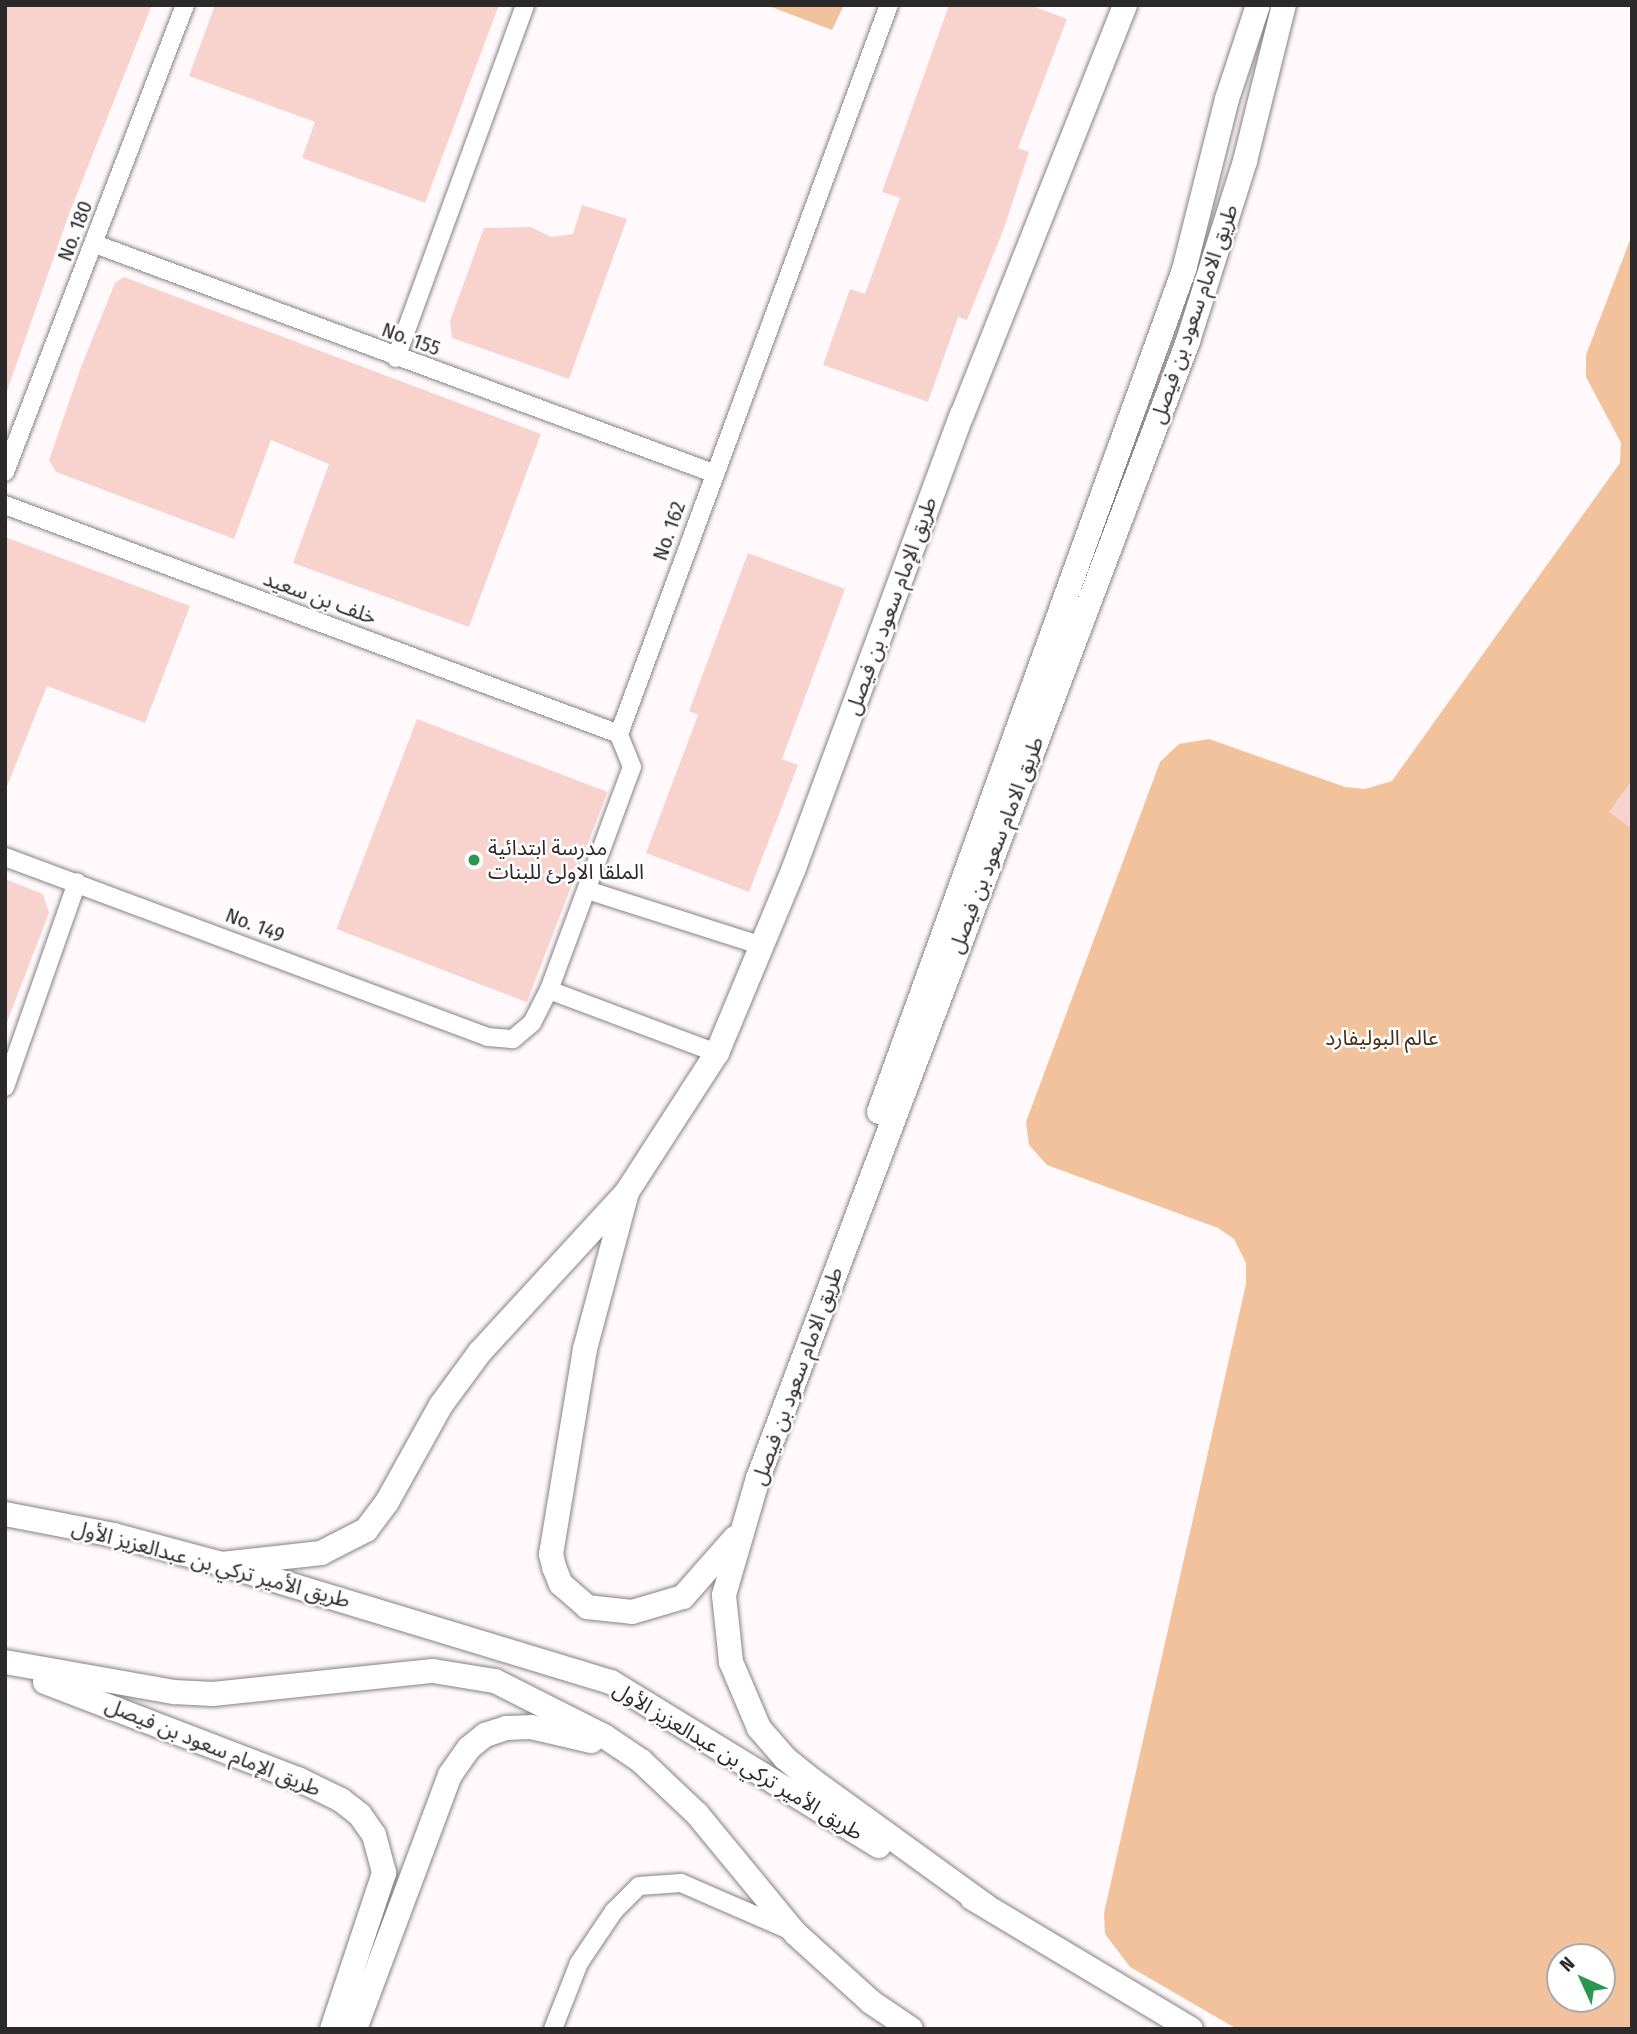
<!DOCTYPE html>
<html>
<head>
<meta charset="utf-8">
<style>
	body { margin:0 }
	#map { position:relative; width:1637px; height:2034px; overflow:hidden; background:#fff9fb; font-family:"Fira Sans Condensed","Noto Sans Arabic",sans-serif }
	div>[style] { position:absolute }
	.green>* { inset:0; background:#f2c29d }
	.building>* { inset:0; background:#f8d3cd; transform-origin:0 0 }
	.roads { filter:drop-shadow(0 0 2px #898183) drop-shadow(0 0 2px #898183) }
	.minor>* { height:18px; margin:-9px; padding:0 9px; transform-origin:9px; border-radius:9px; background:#fff }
	.secondary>* { height:24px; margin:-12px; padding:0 12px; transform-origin:12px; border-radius:12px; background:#fff }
	.dots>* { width:19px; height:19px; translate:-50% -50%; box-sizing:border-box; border:4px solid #fff; border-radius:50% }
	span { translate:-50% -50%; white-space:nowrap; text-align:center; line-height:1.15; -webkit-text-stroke:5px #fff; paint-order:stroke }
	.street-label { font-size:21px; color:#2c292a }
	.poi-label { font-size:21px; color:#2c292a }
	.left { translate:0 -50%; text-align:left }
	.park-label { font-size:21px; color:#492d16 }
	.frame { position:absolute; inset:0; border:7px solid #2c292a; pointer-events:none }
	.north { position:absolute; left:1546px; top:1943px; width:70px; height:70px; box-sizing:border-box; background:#fff; border:2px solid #aba9aa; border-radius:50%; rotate:315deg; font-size:19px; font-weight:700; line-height:28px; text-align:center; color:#2c292a }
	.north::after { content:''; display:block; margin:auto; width:24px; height:32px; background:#2c964e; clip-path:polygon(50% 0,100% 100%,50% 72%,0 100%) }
</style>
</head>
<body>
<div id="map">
	<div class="green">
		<i style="clip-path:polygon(766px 5px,844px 5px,832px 30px)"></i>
		<i style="clip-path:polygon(evenodd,1632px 235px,1632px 2029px,1237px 2029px,1130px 1967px,1105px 1934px,1104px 1913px,1246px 1284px,1246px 1263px,1234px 1239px,1218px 1228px,1047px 1165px,1029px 1145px,1026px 1122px,1160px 762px,1179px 744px,1209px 739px,1345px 787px,1365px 789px,1392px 781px,1620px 463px,1621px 443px,1586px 377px,1586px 355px,1632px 235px,1560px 1957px,1602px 1957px,1602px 1999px,1560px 1999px,1560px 1957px)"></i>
	</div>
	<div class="building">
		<i style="clip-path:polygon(5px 5px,152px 5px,69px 214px,7px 391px)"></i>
		<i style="clip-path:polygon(215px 5px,499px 5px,425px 203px,302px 158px,315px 122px,189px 76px)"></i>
		<i style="clip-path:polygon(949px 5px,1030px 5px,1067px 19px,1018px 148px,1029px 152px,1003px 231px,967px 320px,958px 317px,928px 402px,823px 365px,850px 289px,865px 294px,900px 198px,882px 192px)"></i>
		<i style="clip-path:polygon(582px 205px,627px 219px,569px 379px,452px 338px,450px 321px,484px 228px,531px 227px,551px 237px,573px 234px)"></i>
		<i style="clip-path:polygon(124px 277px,541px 434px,469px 627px,293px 563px,329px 464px,271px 440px,234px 539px,56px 472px,49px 460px,81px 367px,115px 283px)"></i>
		<i style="clip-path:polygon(5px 537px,190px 606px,145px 723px,47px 686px,6px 789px)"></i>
		<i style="clip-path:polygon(748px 553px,845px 589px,782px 759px,798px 765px,749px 892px,646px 853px,698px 715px,689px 711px)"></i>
		<i style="left:417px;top:719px;width:204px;height:225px;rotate:21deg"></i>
		<i style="clip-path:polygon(1632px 780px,1632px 829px,1609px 812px)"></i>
		<i style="clip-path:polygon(5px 879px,43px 894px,49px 913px,7px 1022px)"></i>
	</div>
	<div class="roads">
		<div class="minor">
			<i style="left:95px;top:244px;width:659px;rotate:20.33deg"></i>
			<i style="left:396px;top:358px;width:376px;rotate:-69.9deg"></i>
			<i style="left:5px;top:472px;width:500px;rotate:-68.92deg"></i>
			<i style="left:5px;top:505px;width:655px;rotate:20.45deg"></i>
			<i style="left:5px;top:857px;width:515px;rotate:20.44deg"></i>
			<i style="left:488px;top:1037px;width:25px;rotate:5deg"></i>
			<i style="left:513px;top:1039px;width:25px;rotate:-40deg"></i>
			<i style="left:532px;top:1023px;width:37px;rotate:-63deg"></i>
			<i style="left:549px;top:990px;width:238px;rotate:-69.6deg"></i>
			<i style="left:632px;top:767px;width:35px;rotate:-112deg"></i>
			<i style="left:619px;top:734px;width:777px;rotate:-69.68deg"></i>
			<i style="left:587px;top:890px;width:181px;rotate:17.7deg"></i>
			<i style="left:549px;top:990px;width:179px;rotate:20.6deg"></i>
			<i style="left:5px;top:1087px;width:217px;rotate:-70.6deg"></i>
			<i style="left:553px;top:2029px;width:71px;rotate:-68.5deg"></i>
			<i style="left:579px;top:1963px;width:63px;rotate:-56.1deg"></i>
			<i style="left:614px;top:1911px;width:35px;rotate:-45deg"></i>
			<i style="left:639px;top:1886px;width:42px;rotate:-4.1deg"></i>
			<i style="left:681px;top:1883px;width:118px;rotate:23.5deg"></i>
		</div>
		<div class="secondary">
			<i style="left:879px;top:1112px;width:896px;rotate:-70.09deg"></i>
			<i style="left:1184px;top:270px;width:176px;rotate:-75.9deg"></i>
			<i style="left:1227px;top:99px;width:99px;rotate:-71.7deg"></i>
			<i style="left:626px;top:1196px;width:158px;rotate:105deg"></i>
			<i style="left:585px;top:1349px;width:208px;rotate:99.4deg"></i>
			<i style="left:551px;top:1554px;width:13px;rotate:77deg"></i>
			<i style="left:554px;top:1567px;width:18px;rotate:68deg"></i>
			<i style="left:561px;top:1584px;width:35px;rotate:41deg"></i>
			<i style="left:587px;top:1607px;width:45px;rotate:6.3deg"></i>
			<i style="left:632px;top:1612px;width:53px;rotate:-16.4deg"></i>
			<i style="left:683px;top:1597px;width:79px;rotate:-48.6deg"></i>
			<i style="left:5px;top:1514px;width:111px;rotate:10.9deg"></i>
			<i style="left:114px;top:1535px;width:112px;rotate:15deg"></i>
			<i style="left:222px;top:1564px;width:407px;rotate:16.9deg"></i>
			<i style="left:611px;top:1682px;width:314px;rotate:31.5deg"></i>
			<i style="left:222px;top:1564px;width:100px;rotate:-6.3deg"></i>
			<i style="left:321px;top:1553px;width:51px;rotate:-27.1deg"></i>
			<i style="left:366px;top:1530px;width:35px;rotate:-53deg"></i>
			<i style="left:387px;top:1502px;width:111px;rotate:-60.9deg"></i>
			<i style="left:441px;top:1405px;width:66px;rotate:-53.7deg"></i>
			<i style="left:480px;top:1352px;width:217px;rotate:-47.4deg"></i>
			<i style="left:627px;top:1192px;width:166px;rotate:-57.1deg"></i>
			<i style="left:717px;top:1053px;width:200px;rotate:-67.4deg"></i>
			<i style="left:794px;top:868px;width:483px;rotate:-69.7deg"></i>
			<i style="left:962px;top:415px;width:441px;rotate:-68.3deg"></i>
			<i style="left:5px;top:1662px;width:172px;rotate:10.1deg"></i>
			<i style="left:174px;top:1692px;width:39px;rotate:3deg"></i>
			<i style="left:213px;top:1694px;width:221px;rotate:-6deg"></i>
			<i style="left:433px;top:1671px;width:63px;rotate:9.2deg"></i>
			<i style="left:495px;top:1681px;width:122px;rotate:26.8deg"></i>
			<i style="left:604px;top:1736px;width:45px;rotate:34deg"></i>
			<i style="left:641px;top:1761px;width:77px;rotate:43.4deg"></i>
			<i style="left:697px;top:1814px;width:154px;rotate:50.5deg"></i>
			<i style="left:795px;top:1933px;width:103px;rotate:42.2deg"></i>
			<i style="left:871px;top:2002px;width:48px;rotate:34deg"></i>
			<i style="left:45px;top:1682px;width:271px;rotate:21deg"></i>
			<i style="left:298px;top:1779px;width:48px;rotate:26deg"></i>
			<i style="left:341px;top:1800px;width:24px;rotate:38deg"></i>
			<i style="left:360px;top:1815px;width:24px;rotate:55deg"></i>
			<i style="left:374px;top:1835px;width:39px;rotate:75deg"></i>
			<i style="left:384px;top:1873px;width:164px;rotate:108.4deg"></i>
			<i style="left:972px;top:1898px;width:255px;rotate:30.9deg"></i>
			<i style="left:986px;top:1906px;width:215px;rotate:-144.1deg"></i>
			<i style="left:812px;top:1780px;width:35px;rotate:-141deg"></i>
			<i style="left:785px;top:1758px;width:40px;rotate:-131deg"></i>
			<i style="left:759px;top:1728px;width:72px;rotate:-113deg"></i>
			<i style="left:731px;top:1662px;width:67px;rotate:-96deg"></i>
			<i style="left:724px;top:1595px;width:122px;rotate:-73.8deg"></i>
			<i style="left:758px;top:1478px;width:1216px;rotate:-69.28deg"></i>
			<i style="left:1188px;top:341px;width:189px;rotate:-72.4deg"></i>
			<i style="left:1245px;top:161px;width:161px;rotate:-76deg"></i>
			<i style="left:355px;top:2029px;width:271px;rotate:-69.5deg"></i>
			<i style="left:450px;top:1775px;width:33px;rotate:-55deg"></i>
			<i style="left:469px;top:1748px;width:21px;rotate:-39deg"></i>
			<i style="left:485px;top:1735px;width:22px;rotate:-18deg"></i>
			<i style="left:506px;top:1728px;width:25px;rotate:-2deg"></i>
			<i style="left:531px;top:1727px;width:62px;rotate:13.1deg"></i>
		</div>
	</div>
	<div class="dots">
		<i style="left:474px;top:860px;background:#2c964e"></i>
	</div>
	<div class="street-label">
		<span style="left:75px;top:231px;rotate:-69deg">No. 180</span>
		<span style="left:1194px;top:314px;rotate:-71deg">طريق الامام سعود بن فيصل</span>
		<span style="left:411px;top:339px;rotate:20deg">No. 155</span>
		<span style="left:669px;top:531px;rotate:-71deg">No. 162</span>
		<span style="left:320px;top:598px;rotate:20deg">خلف بن سعيد</span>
		<span style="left:891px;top:606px;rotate:-70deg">طريق الإمام سعود بن فيصل</span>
		<span style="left:996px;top:845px;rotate:-69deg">طريق الامام سعود بن فيصل</span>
		<span style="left:255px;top:925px;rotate:21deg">No. 149</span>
		<span style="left:797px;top:1376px;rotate:-70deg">طريق الامام سعود بن فيصل</span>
		<span style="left:211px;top:1564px;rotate:15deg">طريق الأمير تركي بن عبدالعزيز الأول</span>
		<span style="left:213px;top:1747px;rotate:22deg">طريق الإمام سعود بن فيصل</span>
		<span style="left:738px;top:1761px;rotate:31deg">طريق الأمير تركي بن عبدالعزيز الأول</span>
	</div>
	<div class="poi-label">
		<span class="left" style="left:488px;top:860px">مدرسة ابتدائية<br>الملقا الاولئ للبنات</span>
	</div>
	<div class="park-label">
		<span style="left:1382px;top:1038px">عالم البوليفارد</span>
	</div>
	<div class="frame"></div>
	<div class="north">N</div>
</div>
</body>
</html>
